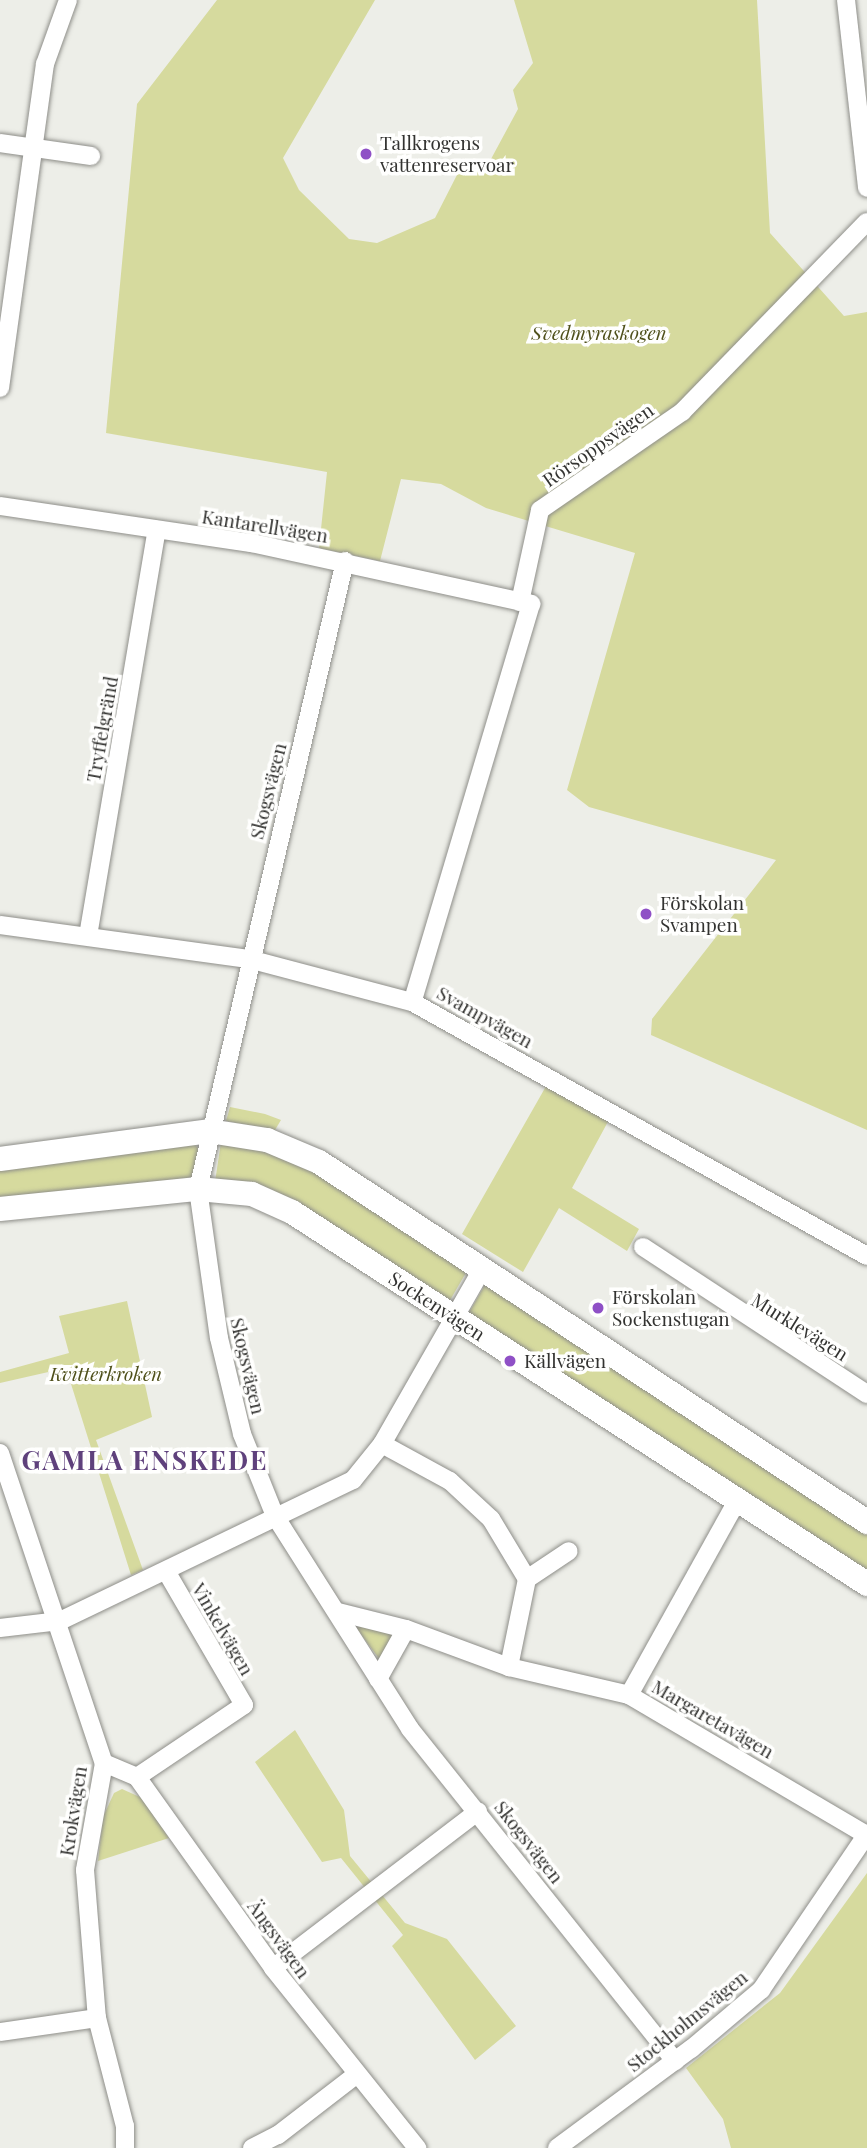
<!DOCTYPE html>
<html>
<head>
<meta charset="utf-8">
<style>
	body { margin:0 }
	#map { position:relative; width:867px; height:2148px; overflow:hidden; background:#edeee8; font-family:"Playfair Display",serif }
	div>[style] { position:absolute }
	.green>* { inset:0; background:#d6da9e }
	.roads { filter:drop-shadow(0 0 2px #8e8e89) drop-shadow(0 0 2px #8e8e89) }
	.street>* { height:18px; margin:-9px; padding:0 9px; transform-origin:9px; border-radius:9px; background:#fff }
	.secondary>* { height:24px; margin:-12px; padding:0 12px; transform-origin:12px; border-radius:12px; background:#fff }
	.dots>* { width:19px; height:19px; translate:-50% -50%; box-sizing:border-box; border:4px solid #fffffe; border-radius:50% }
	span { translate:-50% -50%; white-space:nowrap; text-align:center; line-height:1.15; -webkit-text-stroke:7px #fffffe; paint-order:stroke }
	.poi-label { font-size:19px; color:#333331 }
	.left { translate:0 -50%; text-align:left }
	.park-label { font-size:19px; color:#4f501b; font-style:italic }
	.street-label { font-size:19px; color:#333331 }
	.district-label { font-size:26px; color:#5f417c; font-weight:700; letter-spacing:2px }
</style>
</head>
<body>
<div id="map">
	<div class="green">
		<i style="clip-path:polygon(217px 0,375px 0,283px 158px,299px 190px,349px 239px,377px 243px,435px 218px,460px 169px,484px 172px,518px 109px,513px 90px,533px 63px,514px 0,757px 0,770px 233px,844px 316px,867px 312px,867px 1130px,651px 1035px,652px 1019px,776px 860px,589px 807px,567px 790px,635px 553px,486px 508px,441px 484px,401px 479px,380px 561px,319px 548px,327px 472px,106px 433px,137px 104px)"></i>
		<i style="clip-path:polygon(549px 1081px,610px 1118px,572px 1188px,639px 1229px,627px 1251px,559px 1208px,523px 1272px,462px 1234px)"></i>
		<i style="clip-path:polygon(230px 1107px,265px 1114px,281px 1120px,275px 1130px,226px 1121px)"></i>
		<i style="clip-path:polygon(221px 1142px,250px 1143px,303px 1163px,467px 1271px,449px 1302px,215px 1182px)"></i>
		<i style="clip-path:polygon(194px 1144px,199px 1149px,194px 1183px,0 1203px,0 1168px)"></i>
		<i style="clip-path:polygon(486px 1283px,867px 1533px,867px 1574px,467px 1316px)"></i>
		<i style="clip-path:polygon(127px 1301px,152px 1417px,96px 1440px,143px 1570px,131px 1575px,66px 1368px,0 1383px,0 1372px,69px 1353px,59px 1316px)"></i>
		<i style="clip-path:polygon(358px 1624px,394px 1633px,380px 1660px,357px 1629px)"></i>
		<i style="clip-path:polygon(295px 1730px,344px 1810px,350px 1856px,405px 1923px,447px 1939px,516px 2026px,475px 2060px,392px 1946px,403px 1935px,341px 1858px,322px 1862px,255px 1762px)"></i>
		<i style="clip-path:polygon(122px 1789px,142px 1798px,169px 1838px,98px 1861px,103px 1817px,114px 1793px)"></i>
		<i style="clip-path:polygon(867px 1873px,867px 2148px,731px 2148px,723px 2119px,686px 2068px,780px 1993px)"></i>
	</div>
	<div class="roads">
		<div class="street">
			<i style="left:846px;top:0;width:189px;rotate:83.6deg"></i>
			<i style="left:0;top:143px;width:92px;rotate:8.1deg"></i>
			<i style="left:0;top:388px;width:327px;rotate:-82.1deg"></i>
			<i style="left:45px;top:64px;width:68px;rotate:-70.2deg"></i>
			<i style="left:0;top:506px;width:255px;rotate:8.4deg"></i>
			<i style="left:252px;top:543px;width:286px;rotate:12.3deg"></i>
			<i style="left:531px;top:604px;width:415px;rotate:106.6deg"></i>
			<i style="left:345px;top:561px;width:645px;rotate:103.17deg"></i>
			<i style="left:198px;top:1189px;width:150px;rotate:82deg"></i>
			<i style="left:219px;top:1338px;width:99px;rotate:76.5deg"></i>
			<i style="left:242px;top:1434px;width:88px;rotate:68.1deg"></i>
			<i style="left:275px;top:1516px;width:252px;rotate:57.6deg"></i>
			<i style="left:410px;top:1729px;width:425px;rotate:51.4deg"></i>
			<i style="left:520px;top:602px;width:94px;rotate:-77.7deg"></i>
			<i style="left:540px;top:510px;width:173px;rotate:-34.6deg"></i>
			<i style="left:682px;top:412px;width:265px;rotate:-45.8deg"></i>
			<i style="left:0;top:925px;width:251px;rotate:7.8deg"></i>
			<i style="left:249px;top:959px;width:169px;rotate:14.8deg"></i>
			<i style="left:412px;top:1002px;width:521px;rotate:29.17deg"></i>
			<i style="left:88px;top:936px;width:412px;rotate:-80.4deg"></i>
			<i style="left:643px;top:1247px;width:268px;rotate:33.3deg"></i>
			<i style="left:382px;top:1444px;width:77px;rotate:28.6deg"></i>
			<i style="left:450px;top:1481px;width:56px;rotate:42.8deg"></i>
			<i style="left:491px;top:1519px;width:70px;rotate:59deg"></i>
			<i style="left:527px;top:1579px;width:90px;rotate:101.6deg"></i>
			<i style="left:0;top:1453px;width:327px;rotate:71.5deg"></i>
			<i style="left:104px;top:1763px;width:109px;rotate:100.1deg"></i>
			<i style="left:85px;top:1870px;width:148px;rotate:85.4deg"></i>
			<i style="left:97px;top:2018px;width:112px;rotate:75.5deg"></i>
			<i style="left:125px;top:2126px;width:22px;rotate:90deg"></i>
			<i style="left:527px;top:1579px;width:50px;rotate:-33.7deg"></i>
			<i style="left:338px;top:1612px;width:70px;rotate:14deg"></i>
			<i style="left:406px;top:1629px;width:110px;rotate:20.3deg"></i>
			<i style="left:509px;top:1667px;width:123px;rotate:13.1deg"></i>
			<i style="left:629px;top:1695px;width:276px;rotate:30.5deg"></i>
			<i style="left:0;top:1628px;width:60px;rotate:-6.7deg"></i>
			<i style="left:60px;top:1621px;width:325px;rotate:-25.7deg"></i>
			<i style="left:353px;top:1480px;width:46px;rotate:-51.1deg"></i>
			<i style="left:382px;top:1444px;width:199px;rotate:-60.2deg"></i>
			<i style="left:378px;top:1679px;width:57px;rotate:-60.8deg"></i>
			<i style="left:629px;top:1695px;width:222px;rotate:-60.9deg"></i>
			<i style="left:104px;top:1763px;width:36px;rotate:23deg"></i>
			<i style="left:137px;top:1777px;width:234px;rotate:54.5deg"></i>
			<i style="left:273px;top:1968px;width:231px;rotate:51.3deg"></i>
			<i style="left:137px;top:1777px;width:129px;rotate:-33.9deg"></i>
			<i style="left:244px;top:1705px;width:155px;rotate:-120.2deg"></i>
			<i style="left:273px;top:1968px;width:258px;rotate:-37.4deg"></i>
			<i style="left:0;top:2032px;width:98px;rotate:-8.2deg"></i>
			<i style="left:252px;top:2148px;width:29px;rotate:-27deg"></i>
			<i style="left:278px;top:2135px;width:98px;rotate:-37.6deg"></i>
			<i style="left:557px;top:2148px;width:167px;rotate:-36.5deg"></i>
			<i style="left:691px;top:2049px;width:92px;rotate:-40.1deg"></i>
			<i style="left:761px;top:1990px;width:189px;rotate:-55.8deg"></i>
		</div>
		<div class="secondary">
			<i style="left:0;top:1159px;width:211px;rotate:-7.6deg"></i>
			<i style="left:209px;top:1131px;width:59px;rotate:8.8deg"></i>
			<i style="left:267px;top:1140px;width:56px;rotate:22.9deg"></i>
			<i style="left:319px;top:1162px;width:656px;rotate:33.3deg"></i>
			<i style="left:0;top:1209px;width:199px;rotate:-5.8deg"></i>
			<i style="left:198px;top:1189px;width:54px;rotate:5.3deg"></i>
			<i style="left:252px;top:1194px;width:44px;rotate:24.2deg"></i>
			<i style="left:292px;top:1212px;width:685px;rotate:32.9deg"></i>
		</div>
	</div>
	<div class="dots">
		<i style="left:366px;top:154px;background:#8f50c6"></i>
		<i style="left:646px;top:914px;background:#8f50c6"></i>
		<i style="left:598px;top:1308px;background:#8f50c6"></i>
		<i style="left:510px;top:1361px;background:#8f50c6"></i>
	</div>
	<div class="poi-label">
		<span class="left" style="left:380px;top:154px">Tallkrogens<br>vattenreservoar</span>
		<span class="left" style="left:660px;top:914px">Förskolan<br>Svampen</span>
		<span class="left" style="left:612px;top:1308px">Förskolan<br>Sockenstugan</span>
		<span class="left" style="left:524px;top:1361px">Källvägen</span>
	</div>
	<div class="park-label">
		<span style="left:599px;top:333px">Svedmyraskogen</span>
		<span style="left:106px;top:1374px">Kvitterkroken</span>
	</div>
	<div class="street-label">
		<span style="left:598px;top:445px;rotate:-35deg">Rörsoppsvägen</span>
		<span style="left:265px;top:526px;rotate:9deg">Kantarellvägen</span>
		<span style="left:102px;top:729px;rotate:-80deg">Tryffelgränd</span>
		<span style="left:268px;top:791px;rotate:-76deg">Skogsvägen</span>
		<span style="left:485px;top:1017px;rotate:29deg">Svampvägen</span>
		<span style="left:437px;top:1306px;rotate:33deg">Sockenvägen</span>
		<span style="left:800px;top:1327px;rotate:32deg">Murklevägen</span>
		<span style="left:248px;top:1366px;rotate:77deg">Skogsvägen</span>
		<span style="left:223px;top:1629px;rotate:60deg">Vinkelvägen</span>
		<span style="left:713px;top:1719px;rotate:30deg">Margaretavägen</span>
		<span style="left:73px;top:1811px;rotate:-81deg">Krokvägen</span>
		<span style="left:529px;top:1842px;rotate:52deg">Skogsvägen</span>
		<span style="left:279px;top:1939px;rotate:54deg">Ängsvägen</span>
		<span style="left:687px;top:2021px;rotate:-39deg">Stockholmsvägen</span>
	</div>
	<div class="district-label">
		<span style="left:145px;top:1460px">GAMLA ENSKEDE</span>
	</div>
</div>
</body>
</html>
